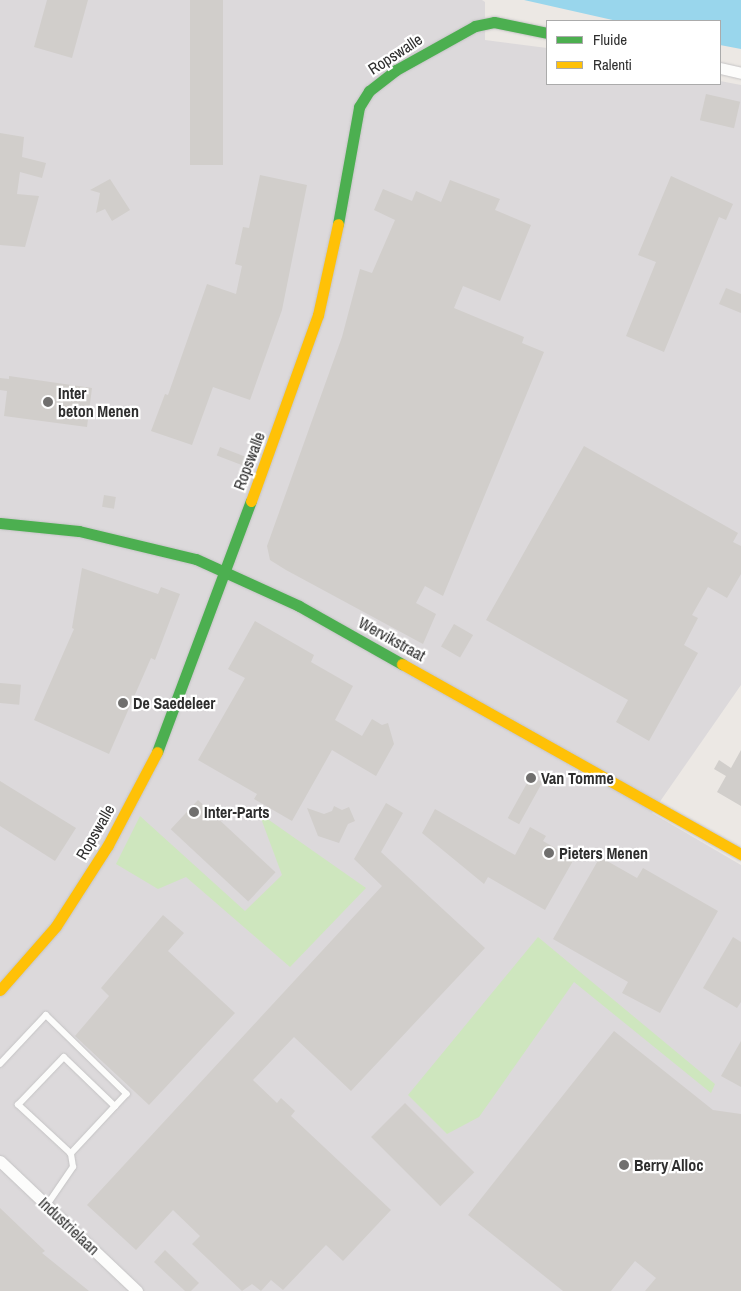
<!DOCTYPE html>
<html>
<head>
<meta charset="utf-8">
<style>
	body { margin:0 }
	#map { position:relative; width:741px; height:1291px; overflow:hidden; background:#ece8e4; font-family:"Archivo Narrow",sans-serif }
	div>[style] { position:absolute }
	.industrial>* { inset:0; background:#dcd9db }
	.green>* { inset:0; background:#cee6be }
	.water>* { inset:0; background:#99d6ec }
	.building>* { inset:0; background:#d1cecb; transform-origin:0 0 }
	.roads { filter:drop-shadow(0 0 1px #c5c4c5) drop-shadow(0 0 1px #c5c4c5) }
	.lane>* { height:5.5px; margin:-2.75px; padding:0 2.75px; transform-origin:2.75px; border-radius:2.75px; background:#fcfcfb }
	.street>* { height:11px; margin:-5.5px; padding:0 5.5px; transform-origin:5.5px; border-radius:5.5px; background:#fcfcfb }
	.fast>* { height:11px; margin:-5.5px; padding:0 5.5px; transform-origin:5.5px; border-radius:5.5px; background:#4caf50 }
	.slow>* { height:11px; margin:-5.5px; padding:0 5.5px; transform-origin:5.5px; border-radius:5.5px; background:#ffc107 }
	.dots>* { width:14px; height:14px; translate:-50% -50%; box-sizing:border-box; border:2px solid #fff; border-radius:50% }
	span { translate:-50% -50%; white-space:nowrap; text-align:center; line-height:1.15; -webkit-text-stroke:4.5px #fff; paint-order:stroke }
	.street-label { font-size:16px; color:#2e2e2e }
	.poi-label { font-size:16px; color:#2e2e2e; font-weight:700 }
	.left { translate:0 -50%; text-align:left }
	.legend { position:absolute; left:546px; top:20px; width:175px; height:65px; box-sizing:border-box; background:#fff; border:1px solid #ababab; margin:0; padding:6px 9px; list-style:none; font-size:15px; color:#2e2e2e }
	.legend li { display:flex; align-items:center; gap:10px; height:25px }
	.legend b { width:25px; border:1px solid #ababab }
</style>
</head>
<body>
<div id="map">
	<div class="industrial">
		<i style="clip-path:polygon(0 0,482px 0,485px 2px,485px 40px,547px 48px,547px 84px,720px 81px,741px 85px,741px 685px,652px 813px,741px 865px,741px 1291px,0 1291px)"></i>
	</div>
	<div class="green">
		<i style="clip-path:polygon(259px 813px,366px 888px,290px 967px,186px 877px,158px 889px,116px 864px,140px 816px,245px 911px,282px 875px)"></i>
		<i style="clip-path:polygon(538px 937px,715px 1084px,711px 1093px,574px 982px,479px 1117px,447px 1134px,408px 1095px)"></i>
	</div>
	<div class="water">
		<i style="clip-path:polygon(524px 0,741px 0,741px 49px,720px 45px,720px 21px,617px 21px)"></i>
	</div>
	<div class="building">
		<i style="clip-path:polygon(47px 0,88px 0,72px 58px,34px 47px)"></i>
		<i style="left:190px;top:0;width:33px;height:165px"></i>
		<i style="left:706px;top:94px;width:35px;height:27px;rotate:13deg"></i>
		<i style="clip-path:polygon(0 133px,24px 137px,22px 157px,46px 163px,42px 178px,20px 172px,17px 194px,39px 196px,25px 247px,0 245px)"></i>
		<i style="clip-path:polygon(260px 175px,307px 185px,282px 310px,250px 400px,213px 387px,192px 445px,151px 431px,165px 394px,168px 395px,207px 284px,236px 294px,242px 266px,235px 264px,243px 227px,249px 228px)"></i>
		<i style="clip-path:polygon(671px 176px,733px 204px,726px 220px,719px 217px,664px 352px,626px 336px,656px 262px,638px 255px)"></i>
		<i style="clip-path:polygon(110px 179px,130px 210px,112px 221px,105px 209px,96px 213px,100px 193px,90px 190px)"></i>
		<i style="clip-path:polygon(450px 180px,500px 199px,495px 210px,531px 225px,500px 301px,463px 286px,454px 308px,524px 337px,522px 343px,544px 352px,443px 596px,425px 586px,416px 603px,436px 614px,423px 644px,286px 570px,270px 560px,267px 546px,342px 337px,360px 269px,372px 273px,395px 220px,374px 210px,383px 189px,412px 201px,416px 191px,441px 202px)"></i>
		<i style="clip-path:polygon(726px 288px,741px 294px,741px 313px,719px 304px)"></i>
		<i style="clip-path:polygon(9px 376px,92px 388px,87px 427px,4px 416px,7px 391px,0 390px,0 378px,9px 379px)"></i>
		<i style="clip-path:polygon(584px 446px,738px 533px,733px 542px,741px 546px,741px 574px,727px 598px,708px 587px,692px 615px,698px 618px,684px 645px,698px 653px,649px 741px,616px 722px,628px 700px,486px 620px)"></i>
		<i style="left:220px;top:447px;width:33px;height:9px;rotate:21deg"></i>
		<i style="left:104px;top:495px;width:12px;height:12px;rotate:9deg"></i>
		<i style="clip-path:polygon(82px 568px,158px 594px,161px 587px,180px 594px,155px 660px,151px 658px,109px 754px,34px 720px,74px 629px,72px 628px)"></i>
		<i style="clip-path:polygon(255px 621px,314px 655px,311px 662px,353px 686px,335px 720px,362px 736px,372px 719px,382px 725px,388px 723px,394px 744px,376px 776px,332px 750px,292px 821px,254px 799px,257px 794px,198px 760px,245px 678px,228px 669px)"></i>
		<i style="left:454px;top:624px;width:22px;height:26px;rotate:30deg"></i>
		<i style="left:0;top:683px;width:21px;height:20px;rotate:5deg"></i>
		<i style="clip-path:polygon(741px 750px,741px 806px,717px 792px,726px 776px,714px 769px,719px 760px,731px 768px)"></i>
		<i style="left:531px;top:776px;width:13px;height:48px;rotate:29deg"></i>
		<i style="clip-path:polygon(0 781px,76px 828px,55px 861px,0 826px)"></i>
		<i style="left:198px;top:800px;width:106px;height:40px;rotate:43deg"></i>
		<i style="clip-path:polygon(386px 803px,403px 813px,381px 852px,485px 948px,351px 1091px,294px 1037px,253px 1080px,277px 1103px,281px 1098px,295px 1111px,291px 1116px,391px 1210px,343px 1261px,326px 1245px,283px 1290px,271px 1280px,261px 1291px,252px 1284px,242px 1291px,192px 1244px,200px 1236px,173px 1210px,136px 1250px,87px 1205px,382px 886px,354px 859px)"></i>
		<i style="clip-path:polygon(334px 806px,342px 810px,349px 807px,355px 821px,348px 824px,339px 843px,318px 836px,307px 808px,324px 814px,332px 811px)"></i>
		<i style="clip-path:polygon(435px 809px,515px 855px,530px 827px,546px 836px,543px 841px,574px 859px,545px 910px,488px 877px,484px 884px,422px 833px)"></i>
		<i style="clip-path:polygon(600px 857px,637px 878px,643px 868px,718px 911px,660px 1013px,622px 993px,628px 982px,553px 939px)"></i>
		<i style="clip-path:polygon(163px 915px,184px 933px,168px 951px,235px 1013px,149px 1105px,75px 1036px,109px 996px,101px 988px)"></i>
		<i style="clip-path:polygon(733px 937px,741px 942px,741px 1002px,737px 1008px,703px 988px)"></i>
		<i style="clip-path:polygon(614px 1031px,713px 1110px,741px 1114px,741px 1291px,645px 1291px,656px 1278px,635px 1261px,611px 1291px,563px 1291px,468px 1215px)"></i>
		<i style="clip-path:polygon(741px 1041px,741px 1087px,721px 1076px)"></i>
		<i style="left:405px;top:1103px;width:98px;height:48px;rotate:45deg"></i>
		<i style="clip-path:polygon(0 1208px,45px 1251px,42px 1253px,89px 1291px,0 1291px)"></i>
		<i style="clip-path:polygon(165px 1250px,199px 1283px,191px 1291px,185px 1291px,154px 1262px)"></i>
	</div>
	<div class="roads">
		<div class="lane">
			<i style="left:0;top:1064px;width:67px;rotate:-46.8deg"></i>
			<i style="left:46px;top:1015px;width:113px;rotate:44.3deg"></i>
			<i style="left:127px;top:1094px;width:82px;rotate:133deg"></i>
			<i style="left:71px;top:1154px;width:72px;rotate:-137.2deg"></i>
			<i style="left:18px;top:1105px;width:66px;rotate:-46.2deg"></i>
			<i style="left:64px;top:1057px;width:71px;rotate:43.9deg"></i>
			<i style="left:47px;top:1205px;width:46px;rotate:-55.6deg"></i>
			<i style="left:73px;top:1167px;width:13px;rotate:-99deg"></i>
		</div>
		<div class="street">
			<i style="left:720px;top:68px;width:22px;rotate:13deg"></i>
			<i style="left:0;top:1161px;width:189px;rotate:43.5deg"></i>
		</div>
		<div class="fast">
			<i style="left:338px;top:224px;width:119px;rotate:-79.8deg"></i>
			<i style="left:359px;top:107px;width:19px;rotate:-58deg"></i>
			<i style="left:369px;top:91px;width:34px;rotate:-38deg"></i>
			<i style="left:396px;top:70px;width:90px;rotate:-29.1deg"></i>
			<i style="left:475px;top:26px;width:19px;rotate:-12deg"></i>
			<i style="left:494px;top:22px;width:54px;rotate:11.7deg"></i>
			<i style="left:0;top:523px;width:79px;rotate:5.8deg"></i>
			<i style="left:79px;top:531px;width:120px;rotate:13.5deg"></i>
			<i style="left:196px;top:559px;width:113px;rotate:24.5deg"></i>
			<i style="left:299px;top:606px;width:118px;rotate:29.4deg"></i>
			<i style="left:157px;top:752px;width:268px;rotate:-69.5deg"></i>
		</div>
		<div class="slow">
			<i style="left:251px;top:501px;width:198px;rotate:-70.2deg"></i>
			<i style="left:318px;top:315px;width:93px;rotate:-77.6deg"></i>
			<i style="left:402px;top:664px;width:389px;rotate:29.3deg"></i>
			<i style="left:0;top:990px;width:85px;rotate:-48.8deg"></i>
			<i style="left:56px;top:926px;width:96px;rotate:-57.3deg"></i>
			<i style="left:108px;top:845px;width:105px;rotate:-62.2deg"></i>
		</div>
	</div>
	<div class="dots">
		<i style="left:48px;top:402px;background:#706f6e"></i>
		<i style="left:123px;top:703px;background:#706f6e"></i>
		<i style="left:531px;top:778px;background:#706f6e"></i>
		<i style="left:194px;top:812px;background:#706f6e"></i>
		<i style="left:549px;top:853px;background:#706f6e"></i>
		<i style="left:624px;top:1165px;background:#706f6e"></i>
	</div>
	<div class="street-label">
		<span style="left:395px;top:54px;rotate:-33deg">Ropswalle</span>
		<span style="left:249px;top:461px;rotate:-69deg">Ropswalle</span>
		<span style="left:392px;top:639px;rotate:29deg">Wervikstraat</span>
		<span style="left:95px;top:832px;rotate:-60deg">Ropswalle</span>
		<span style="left:69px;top:1226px;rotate:43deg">Industrielaan</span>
	</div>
	<div class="poi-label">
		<span class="left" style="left:58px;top:402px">Inter<br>beton Menen</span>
		<span class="left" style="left:133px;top:703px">De Saedeleer</span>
		<span class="left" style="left:541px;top:778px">Van Tomme</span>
		<span class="left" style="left:204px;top:812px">Inter-Parts</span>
		<span class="left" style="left:559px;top:853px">Pieters Menen</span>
		<span class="left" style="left:634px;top:1165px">Berry Alloc</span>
	</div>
	<ul class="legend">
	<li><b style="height:6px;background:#4caf50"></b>Fluide</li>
	<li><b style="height:6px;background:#ffc107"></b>Ralenti</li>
	</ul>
</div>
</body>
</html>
